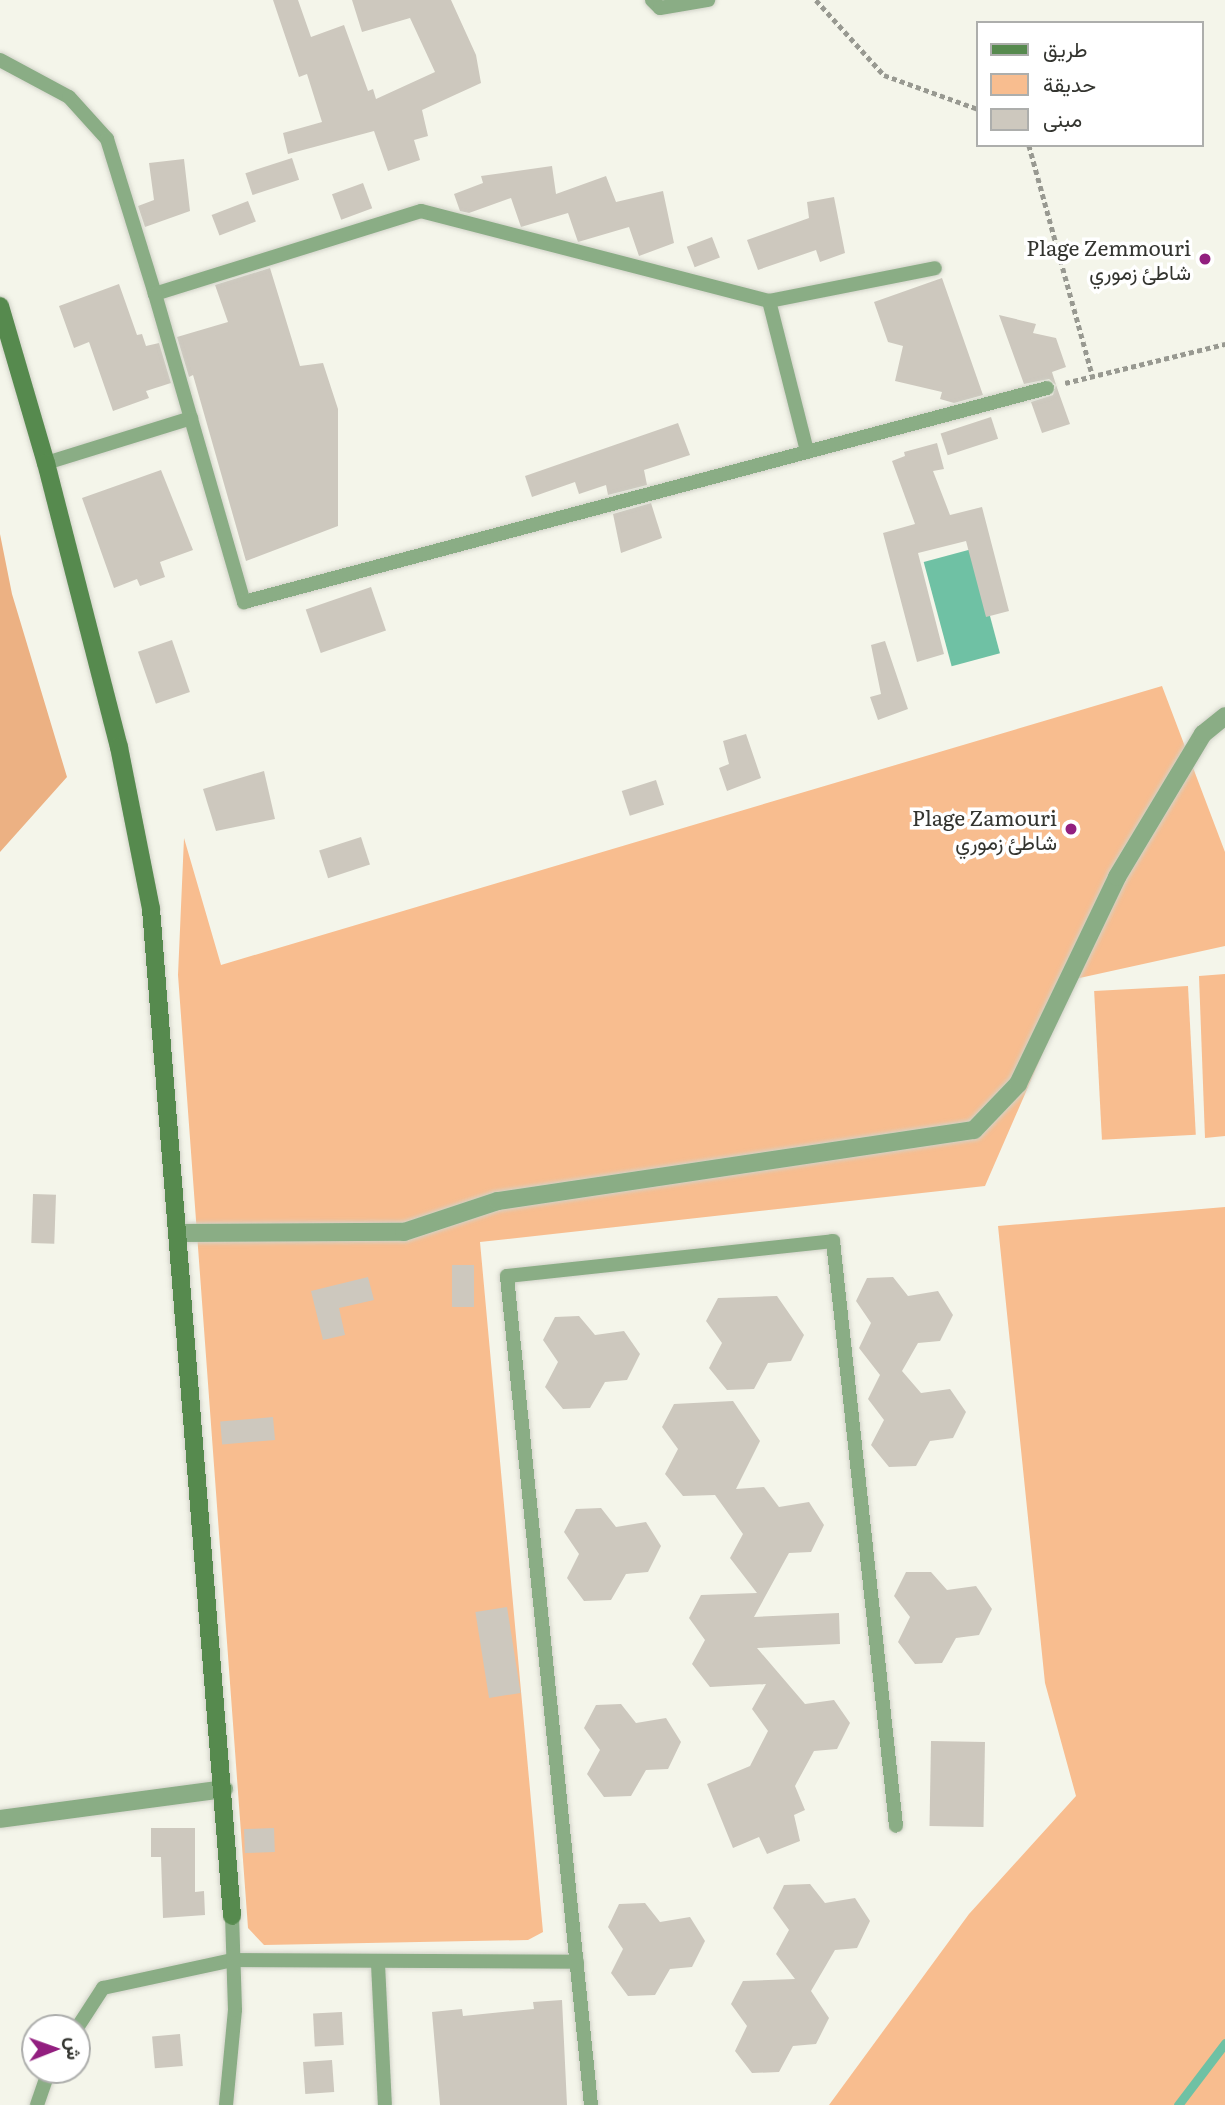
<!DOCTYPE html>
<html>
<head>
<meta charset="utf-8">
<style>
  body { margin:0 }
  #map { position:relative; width:1225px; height:2105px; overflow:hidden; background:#f4f5ea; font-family:Literata,Vazirmatn,serif }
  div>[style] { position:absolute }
  .green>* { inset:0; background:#f8bd8f; transform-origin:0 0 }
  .forest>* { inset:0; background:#ecb183 }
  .water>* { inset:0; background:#6fc1a4; transform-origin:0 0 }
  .stream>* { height:9px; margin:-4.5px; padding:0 4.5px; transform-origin:4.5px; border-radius:4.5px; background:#6fc1a4 }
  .building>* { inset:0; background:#cdc8be; transform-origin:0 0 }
  .path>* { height:4.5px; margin-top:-2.25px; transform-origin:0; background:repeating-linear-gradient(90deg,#989991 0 5px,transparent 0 8.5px) }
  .roads { filter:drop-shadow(0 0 2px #d1d2c8) drop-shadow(0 0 2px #d1d2c8) }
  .lane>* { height:14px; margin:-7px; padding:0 7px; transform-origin:7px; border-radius:7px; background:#8aad85 }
  .street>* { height:18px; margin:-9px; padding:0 9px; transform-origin:9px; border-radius:9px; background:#8aad85 }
  .secondary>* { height:18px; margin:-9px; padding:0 9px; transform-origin:9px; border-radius:9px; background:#568a4e }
  .dots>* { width:19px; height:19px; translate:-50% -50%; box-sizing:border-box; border:4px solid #fff; border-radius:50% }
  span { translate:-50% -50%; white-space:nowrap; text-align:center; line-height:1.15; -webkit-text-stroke:7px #fff; paint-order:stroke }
  .poi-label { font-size:21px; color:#33342f }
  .right { translate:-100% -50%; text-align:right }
  .legend { position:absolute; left:976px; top:21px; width:228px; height:126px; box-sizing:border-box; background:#fff; border:2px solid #adaeac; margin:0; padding:9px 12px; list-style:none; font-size:21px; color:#33342f }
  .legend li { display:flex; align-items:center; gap:14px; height:35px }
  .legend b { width:35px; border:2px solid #adaeac }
  .north { position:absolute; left:21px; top:2014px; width:70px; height:70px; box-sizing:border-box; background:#fff; border:2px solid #adaeac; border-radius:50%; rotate:89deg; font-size:19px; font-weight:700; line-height:28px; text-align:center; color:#33342f }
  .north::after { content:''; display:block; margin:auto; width:24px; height:32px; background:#921f7f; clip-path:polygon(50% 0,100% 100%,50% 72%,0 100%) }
</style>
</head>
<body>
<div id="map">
  <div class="green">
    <div style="clip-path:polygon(1162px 686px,1225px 852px,1225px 946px,1075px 979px,985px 1186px,480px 1242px,543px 1932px,528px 1940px,264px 1945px,248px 1928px,178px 975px,184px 838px,221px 965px)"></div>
    <div style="clip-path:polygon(1225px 974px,1225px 1136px,1205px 1138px,1199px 976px)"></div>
    <div style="left:1188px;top:986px;width:149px;height:94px;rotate:87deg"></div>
    <div style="clip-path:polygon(1225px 1207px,1225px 2105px,829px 2105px,969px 1914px,1076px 1796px,1045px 1683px,998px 1226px)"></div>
  </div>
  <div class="forest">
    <div style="clip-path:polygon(0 534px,12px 594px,67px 777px,0 852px)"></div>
  </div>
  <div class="water">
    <div style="left:972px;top:549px;width:108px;height:50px;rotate:75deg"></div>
  </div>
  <div class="stream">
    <div style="left:1178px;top:2105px;width:78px;rotate:-52.8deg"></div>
  </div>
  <div class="building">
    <div style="clip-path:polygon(273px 0,298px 0,311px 37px,344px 25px,368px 91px,373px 89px,376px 99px,435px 72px,410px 18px,362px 32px,352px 0,451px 0,476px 55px,481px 83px,422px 110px,428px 136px,414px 140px,420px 160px,388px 171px,374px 131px,288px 154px,283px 133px,322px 122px,307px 74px,299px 77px)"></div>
    <div style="left:292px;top:158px;width:23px;height:49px;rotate:72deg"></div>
    <div style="clip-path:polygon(184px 159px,190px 211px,145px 227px,138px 206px,154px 200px,149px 163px)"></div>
    <div style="clip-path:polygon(552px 166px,556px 194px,606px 176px,616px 202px,663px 191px,674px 243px,639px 256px,629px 227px,578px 242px,568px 213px,521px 227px,511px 198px,469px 213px,460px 211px,454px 194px,483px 183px,481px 176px)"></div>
    <div style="left:363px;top:183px;width:27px;height:33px;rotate:70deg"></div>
    <div style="clip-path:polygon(834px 197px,845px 253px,820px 262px,816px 250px,758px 270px,747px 240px,809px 218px,807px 202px)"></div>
    <div style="left:248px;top:201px;width:22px;height:39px;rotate:69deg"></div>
    <div style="left:712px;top:237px;width:22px;height:27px;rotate:69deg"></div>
    <div style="clip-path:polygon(270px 268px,300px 366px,323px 363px,338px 409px,338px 526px,246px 561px,193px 375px,189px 377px,177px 337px,228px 322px,215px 285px)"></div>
    <div style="clip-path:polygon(942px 278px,983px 395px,954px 403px,940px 399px,942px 392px,895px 381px,903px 346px,888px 342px,874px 302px)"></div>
    <div style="clip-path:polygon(119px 284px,137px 335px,142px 334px,146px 346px,159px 343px,171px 383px,146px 391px,149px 398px,113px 411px,89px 342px,74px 348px,59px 306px)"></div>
    <div style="clip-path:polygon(999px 315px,1036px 324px,1033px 333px,1056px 338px,1066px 367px,1052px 372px,1056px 385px,1049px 379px,1024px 384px)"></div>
    <div style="clip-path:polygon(1056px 385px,1070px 424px,1042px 433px,1031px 402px,1053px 395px)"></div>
    <div style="left:991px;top:417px;width:23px;height:53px;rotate:72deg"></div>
    <div style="clip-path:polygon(678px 423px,690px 455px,644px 470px,647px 485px,608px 495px,606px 485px,579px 494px,575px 482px,532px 497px,525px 476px)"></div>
    <div style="clip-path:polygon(937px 443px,944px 469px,933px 471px,950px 515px,982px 507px,1009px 611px,986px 617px,966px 541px,918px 553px,944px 654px,917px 662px,883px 533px,915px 524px,892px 461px,905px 456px,904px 452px)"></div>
    <div style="clip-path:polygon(161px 470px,193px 550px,160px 562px,165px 577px,140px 586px,137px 579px,114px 588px,82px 498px)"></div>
    <div style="clip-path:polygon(651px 503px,662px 538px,621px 553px,613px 514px)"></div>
    <div style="left:371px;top:587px;width:46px;height:69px;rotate:71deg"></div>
    <div style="left:172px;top:640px;width:55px;height:36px;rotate:71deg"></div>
    <div style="clip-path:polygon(885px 641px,908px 709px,878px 720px,870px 697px,881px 694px,871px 645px)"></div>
    <div style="clip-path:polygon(746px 734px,761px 778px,727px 791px,719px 768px,729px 764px,723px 741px)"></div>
    <div style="clip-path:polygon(264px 771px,275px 819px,216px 831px,203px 789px)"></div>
    <div style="left:656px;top:780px;width:26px;height:36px;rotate:72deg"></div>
    <div style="left:361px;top:837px;width:29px;height:44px;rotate:72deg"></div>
    <div style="left:33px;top:1194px;width:23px;height:49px;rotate:2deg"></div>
    <div style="left:452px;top:1265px;width:22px;height:42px"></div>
    <div style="clip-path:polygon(368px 1277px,374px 1300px,339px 1308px,345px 1335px,323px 1340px,311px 1291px)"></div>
    <div style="clip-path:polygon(893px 1277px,908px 1296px,938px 1291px,953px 1315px,940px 1341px,918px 1343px,902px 1371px,921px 1393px,950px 1389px,966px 1412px,953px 1438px,930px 1441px,916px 1466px,889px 1467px,871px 1445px,884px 1420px,868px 1399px,880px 1375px,859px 1348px,871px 1323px,856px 1301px,867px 1278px)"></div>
    <div style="clip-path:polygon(777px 1296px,804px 1335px,791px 1361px,768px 1363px,754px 1389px,727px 1390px,709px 1368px,722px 1343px,706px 1321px,718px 1298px)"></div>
    <div style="clip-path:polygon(579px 1316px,595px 1335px,624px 1331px,640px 1354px,627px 1380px,605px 1382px,590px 1408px,563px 1409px,545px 1387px,558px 1362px,543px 1340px,555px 1317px)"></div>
    <div style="clip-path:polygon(733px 1401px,760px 1441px,736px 1489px,764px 1487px,779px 1507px,809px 1502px,824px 1525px,811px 1552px,789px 1553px,754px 1617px,839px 1613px,840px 1644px,757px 1648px,805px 1704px,834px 1700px,850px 1723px,837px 1749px,814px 1751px,795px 1786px,805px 1810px,794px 1815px,800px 1841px,767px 1854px,759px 1837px,733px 1848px,707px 1784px,750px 1766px,768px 1731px,752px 1709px,766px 1684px,710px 1687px,692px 1664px,705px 1640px,689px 1618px,701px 1595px,757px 1593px,730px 1558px,743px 1534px,715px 1495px,683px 1496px,665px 1474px,678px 1449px,662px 1427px,674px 1404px)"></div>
    <div style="left:273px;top:1417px;width:23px;height:53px;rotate:85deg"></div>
    <div style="clip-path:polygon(601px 1508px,616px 1527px,646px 1522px,661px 1546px,648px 1572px,626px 1574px,611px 1600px,584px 1601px,567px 1578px,579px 1554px,564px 1532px,576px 1509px)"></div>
    <div style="clip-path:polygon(906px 1572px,931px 1572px,947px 1590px,976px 1586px,992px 1609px,979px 1635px,956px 1638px,942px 1663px,915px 1664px,898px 1642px,910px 1617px,894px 1596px)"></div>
    <div style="left:507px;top:1607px;width:87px;height:32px;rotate:81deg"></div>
    <div style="clip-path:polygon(621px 1704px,636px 1723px,666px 1718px,681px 1742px,668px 1769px,646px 1770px,631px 1796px,604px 1797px,587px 1774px,600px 1750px,584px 1728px,596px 1705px)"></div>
    <div style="left:931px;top:1741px;width:54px;height:85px;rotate:1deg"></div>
    <div style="clip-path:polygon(151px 1828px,195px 1828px,195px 1892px,204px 1891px,205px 1915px,163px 1918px,161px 1857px,151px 1857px)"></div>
    <div style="left:274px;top:1828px;width:24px;height:30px;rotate:88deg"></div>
    <div style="clip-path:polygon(810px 1884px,825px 1903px,855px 1898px,870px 1921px,857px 1948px,835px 1950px,811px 1991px,829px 2018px,816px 2044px,793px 2046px,779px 2072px,752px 2073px,735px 2051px,747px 2026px,731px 2004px,743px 1981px,795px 1979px,776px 1954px,789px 1930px,773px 1908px,784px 1885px)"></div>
    <div style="clip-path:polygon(645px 1903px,660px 1922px,690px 1917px,705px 1941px,692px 1967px,670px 1969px,655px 1995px,628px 1996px,611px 1973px,623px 1949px,608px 1927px,619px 1904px)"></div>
    <div style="clip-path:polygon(562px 2000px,567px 2105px,440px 2105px,432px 2012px,462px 2009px,463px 2016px,534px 2009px,533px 2002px)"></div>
    <div style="left:342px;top:2012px;width:33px;height:29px;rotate:87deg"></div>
    <div style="left:180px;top:2034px;width:32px;height:28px;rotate:85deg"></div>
    <div style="left:332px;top:2060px;width:32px;height:29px;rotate:86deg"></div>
  </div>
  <div class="path">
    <div style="left:816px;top:0;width:101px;rotate:47.8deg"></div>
    <div style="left:884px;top:75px;width:100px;rotate:19.9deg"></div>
    <div style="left:1029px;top:145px;width:241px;rotate:74.6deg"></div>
    <div style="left:1065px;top:383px;width:165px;rotate:-13.7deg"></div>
  </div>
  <div class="roads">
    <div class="lane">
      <div style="left:652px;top:0;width:11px;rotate:45deg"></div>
      <div style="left:660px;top:8px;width:49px;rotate:-9.5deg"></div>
      <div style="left:0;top:60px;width:78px;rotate:28.2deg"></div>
      <div style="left:69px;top:97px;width:57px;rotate:47.9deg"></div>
      <div style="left:107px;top:139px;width:162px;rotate:72.8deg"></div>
      <div style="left:769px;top:301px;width:359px;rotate:-165.5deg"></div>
      <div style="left:421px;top:211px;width:279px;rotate:162.7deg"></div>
      <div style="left:155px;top:294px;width:321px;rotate:73.9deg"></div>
      <div style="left:244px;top:602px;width:831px;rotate:-14.92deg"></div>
      <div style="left:807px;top:451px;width:155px;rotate:-104.2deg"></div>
      <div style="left:769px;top:301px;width:169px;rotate:-11.2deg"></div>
      <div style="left:46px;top:463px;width:152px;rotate:-17.2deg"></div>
      <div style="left:378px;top:1964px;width:141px;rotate:87.2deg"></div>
      <div style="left:77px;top:2028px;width:48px;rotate:-57deg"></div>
      <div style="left:103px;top:1988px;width:132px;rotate:-12.2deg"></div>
      <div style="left:232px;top:1960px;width:345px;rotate:0.3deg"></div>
      <div style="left:37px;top:2105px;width:37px;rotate:-71deg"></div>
      <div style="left:226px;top:2105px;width:95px;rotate:-84.6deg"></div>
      <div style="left:235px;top:2010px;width:94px;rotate:-91.8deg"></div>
      <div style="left:591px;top:2105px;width:833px;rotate:-95.79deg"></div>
      <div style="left:507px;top:1276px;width:328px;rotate:-6.1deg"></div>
      <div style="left:833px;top:1241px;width:588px;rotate:83.85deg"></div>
    </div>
    <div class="street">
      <div style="left:179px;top:1233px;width:225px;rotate:-0.3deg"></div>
      <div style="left:404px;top:1232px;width:99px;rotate:-18.3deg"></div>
      <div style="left:498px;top:1201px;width:481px;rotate:-8.5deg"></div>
      <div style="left:974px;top:1130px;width:64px;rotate:-46.3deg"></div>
      <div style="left:1018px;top:1084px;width:229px;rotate:-64.4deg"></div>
      <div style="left:1117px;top:877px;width:167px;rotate:-59deg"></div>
      <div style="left:1203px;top:734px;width:28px;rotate:-39deg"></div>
      <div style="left:0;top:1819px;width:226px;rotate:-7.6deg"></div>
    </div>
    <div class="secondary">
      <div style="left:0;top:306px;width:164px;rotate:73.7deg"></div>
      <div style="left:46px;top:463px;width:293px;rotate:75.6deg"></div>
      <div style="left:119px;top:747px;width:165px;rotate:78.8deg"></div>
      <div style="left:151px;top:909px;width:1010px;rotate:85.4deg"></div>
    </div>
  </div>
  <div class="dots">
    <div style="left:1205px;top:259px;background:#921f7f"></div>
    <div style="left:1071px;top:829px;background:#921f7f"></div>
  </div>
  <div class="poi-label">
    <span class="right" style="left:1191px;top:259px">Plage Zemmouri<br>شاطئ زموري</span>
    <span class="right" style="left:1057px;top:829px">Plage Zamouri<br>شاطئ زموري</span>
  </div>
  <ul class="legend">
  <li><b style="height:9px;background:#568a4e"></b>طريق</li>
  <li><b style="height:19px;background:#f8bd8f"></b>حديقة</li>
  <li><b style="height:19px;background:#cdc8be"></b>مبنى</li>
  </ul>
  <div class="north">ش</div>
</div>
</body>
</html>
